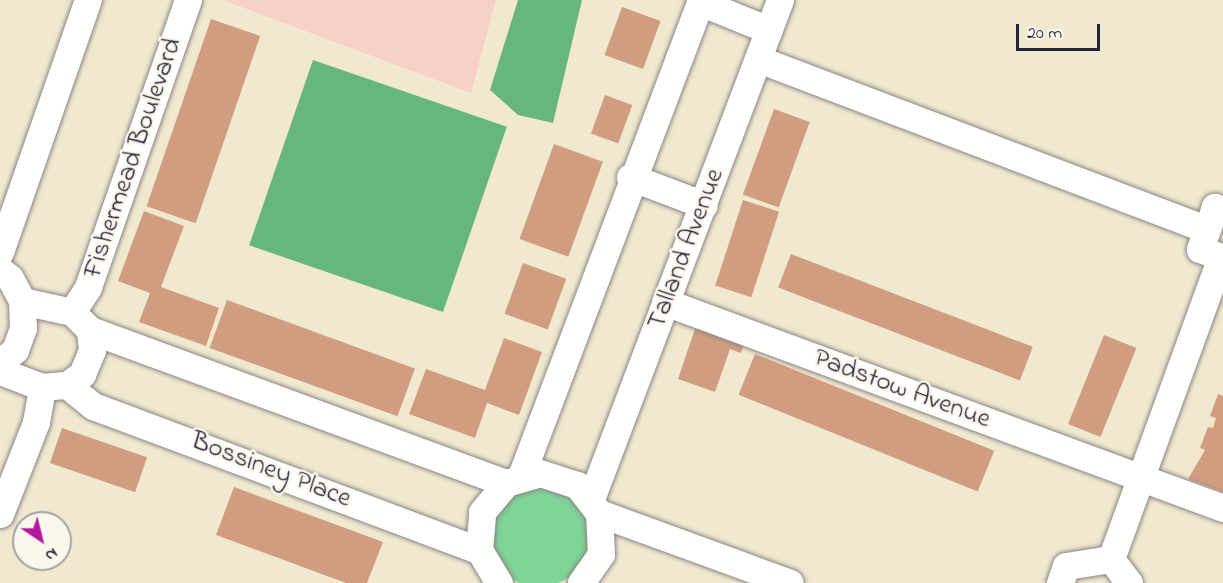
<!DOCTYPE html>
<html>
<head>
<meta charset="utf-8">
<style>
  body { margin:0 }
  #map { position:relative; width:1223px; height:583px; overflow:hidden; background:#f1e9cf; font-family:"Indie Flower",sans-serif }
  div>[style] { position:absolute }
  .built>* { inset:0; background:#f7d1c7 }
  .green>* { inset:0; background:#7fd497 }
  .round { border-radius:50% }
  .forest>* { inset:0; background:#67b680; transform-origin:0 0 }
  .building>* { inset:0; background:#d19d80; transform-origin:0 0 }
  .roads { filter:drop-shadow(0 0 2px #8a8685) drop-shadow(0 0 2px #8a8685) }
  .minor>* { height:27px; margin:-13.5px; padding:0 13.5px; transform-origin:13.5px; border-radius:13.5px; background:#fff }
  span { translate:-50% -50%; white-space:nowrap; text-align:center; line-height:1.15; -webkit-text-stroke:5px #fbf7ec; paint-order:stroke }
  .street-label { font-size:27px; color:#22223b }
  .north { position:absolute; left:12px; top:511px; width:60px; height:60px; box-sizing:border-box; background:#fbf7ec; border:2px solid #a4a2a5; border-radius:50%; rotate:145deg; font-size:16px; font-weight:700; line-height:24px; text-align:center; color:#22223b }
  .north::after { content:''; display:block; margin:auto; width:21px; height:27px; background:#b5179e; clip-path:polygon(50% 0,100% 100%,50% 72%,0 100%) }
  .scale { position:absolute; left:1016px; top:24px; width:84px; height:27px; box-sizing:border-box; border:3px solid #22223b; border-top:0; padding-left:8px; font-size:18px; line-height:21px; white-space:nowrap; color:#22223b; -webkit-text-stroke:4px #fbf7ec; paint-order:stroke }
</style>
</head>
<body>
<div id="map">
  <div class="built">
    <div style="clip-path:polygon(223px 0,496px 0,471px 93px)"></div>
  </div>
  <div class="green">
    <div class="round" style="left:489px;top:487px;width:100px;height:100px"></div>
  </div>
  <div class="forest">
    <div style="clip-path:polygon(518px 0,582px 0,553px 123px,518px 115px,490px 90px)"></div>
    <div style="left:313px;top:60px;width:205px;height:196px;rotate:19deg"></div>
  </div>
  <div class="building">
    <div style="left:622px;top:7px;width:41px;height:51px;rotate:20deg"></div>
    <div style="left:211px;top:19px;width:52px;height:198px;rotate:19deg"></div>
    <div style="left:605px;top:95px;width:29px;height:41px;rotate:20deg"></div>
    <div style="left:774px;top:109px;width:38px;height:91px;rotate:20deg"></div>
    <div style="left:554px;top:144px;width:52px;height:101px;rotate:20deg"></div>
    <div style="left:743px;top:200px;width:38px;height:90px;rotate:18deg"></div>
    <div style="clip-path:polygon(144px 211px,184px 226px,161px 287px,219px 308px,206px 346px,139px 322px,150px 293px,118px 281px)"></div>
    <div style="left:791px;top:254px;width:259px;height:36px;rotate:21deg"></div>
    <div style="left:523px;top:263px;width:46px;height:54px;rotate:20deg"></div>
    <div style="left:227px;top:300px;width:200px;height:51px;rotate:20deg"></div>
    <div style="clip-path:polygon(698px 320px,746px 337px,741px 353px,730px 349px,715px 392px,678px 379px)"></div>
    <div style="left:1104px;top:335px;width:35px;height:96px;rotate:22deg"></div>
    <div style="clip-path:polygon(504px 338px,542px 352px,519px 415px,487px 403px,475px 438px,409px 414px,426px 369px,485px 390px)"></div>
    <div style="left:755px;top:354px;width:258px;height:44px;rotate:22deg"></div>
    <div style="clip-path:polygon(1218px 394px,1223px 396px,1223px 492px,1188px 479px,1205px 450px,1200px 448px,1208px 427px,1213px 428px,1216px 418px,1210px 416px)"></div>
    <div style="left:62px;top:428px;width:90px;height:37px;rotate:19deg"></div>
    <div style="clip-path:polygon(234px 487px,383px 542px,367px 583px,346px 583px,216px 535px)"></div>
  </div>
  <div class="roads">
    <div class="minor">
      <div style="left:700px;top:2px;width:74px;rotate:22.1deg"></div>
      <div style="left:758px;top:59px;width:480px;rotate:20.8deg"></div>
      <div style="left:630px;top:177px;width:79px;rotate:20.7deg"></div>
      <div style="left:1223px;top:210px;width:9px;rotate:-159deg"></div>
      <div style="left:1215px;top:207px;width:45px;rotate:109.7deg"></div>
      <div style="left:1200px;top:249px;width:25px;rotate:21deg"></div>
      <div style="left:0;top:252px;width:267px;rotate:-70.8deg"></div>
      <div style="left:0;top:270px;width:13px;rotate:39deg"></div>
      <div style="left:10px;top:278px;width:26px;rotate:62deg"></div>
      <div style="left:22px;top:301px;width:27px;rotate:88deg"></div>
      <div style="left:23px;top:328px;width:23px;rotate:110deg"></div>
      <div style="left:15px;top:350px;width:19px;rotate:141deg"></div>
      <div style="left:665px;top:302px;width:595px;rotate:20.26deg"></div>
      <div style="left:72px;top:312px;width:30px;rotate:-57deg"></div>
      <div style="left:88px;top:287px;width:304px;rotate:-70.8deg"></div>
      <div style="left:90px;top:330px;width:443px;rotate:20.2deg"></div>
      <div style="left:0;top:371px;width:45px;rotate:20.9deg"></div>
      <div style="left:42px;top:387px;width:25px;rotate:-5deg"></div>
      <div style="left:67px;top:385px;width:19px;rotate:-36deg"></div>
      <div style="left:82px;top:374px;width:26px;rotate:-67deg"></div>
      <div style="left:92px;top:350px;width:20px;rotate:-96deg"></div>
      <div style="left:90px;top:330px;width:25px;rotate:-135deg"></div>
      <div style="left:72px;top:312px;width:51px;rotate:-167.6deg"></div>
      <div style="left:67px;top:385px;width:33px;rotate:39deg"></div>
      <div style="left:93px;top:406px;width:412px;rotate:20.5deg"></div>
      <div style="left:521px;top:476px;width:509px;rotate:-69.29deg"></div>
      <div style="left:591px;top:499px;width:534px;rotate:-69.26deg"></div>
      <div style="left:599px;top:513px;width:203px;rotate:20.1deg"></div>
      <div style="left:0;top:514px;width:99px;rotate:-68.6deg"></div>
      <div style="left:36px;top:422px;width:36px;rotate:-80deg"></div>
      <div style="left:1111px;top:559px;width:321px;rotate:-70deg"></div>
      <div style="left:1111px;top:559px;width:30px;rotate:53deg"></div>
      <div style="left:499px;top:583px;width:39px;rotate:-121deg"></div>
      <div style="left:479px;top:550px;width:38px;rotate:-85deg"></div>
      <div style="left:482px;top:512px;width:38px;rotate:-50deg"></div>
      <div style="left:506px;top:483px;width:35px;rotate:-16deg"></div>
      <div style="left:540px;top:473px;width:39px;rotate:18deg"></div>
      <div style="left:577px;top:485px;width:36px;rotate:52deg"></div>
      <div style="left:599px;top:513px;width:41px;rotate:87.2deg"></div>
      <div style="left:601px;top:554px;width:35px;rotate:125deg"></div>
      <div style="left:1060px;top:583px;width:18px;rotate:-71deg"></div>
      <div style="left:1066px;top:566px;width:46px;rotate:-8.8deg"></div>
    </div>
  </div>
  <div class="street-label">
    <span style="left:133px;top:158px;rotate:-71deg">Fishermead Boulevard</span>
    <span style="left:686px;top:249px;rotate:-69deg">Talland Avenue</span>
    <span style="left:902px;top:389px;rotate:20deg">Padstow Avenue</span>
    <span style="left:271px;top:470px;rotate:21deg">Bossiney Place</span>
  </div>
  <div class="north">N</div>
  <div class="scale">20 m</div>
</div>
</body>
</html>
